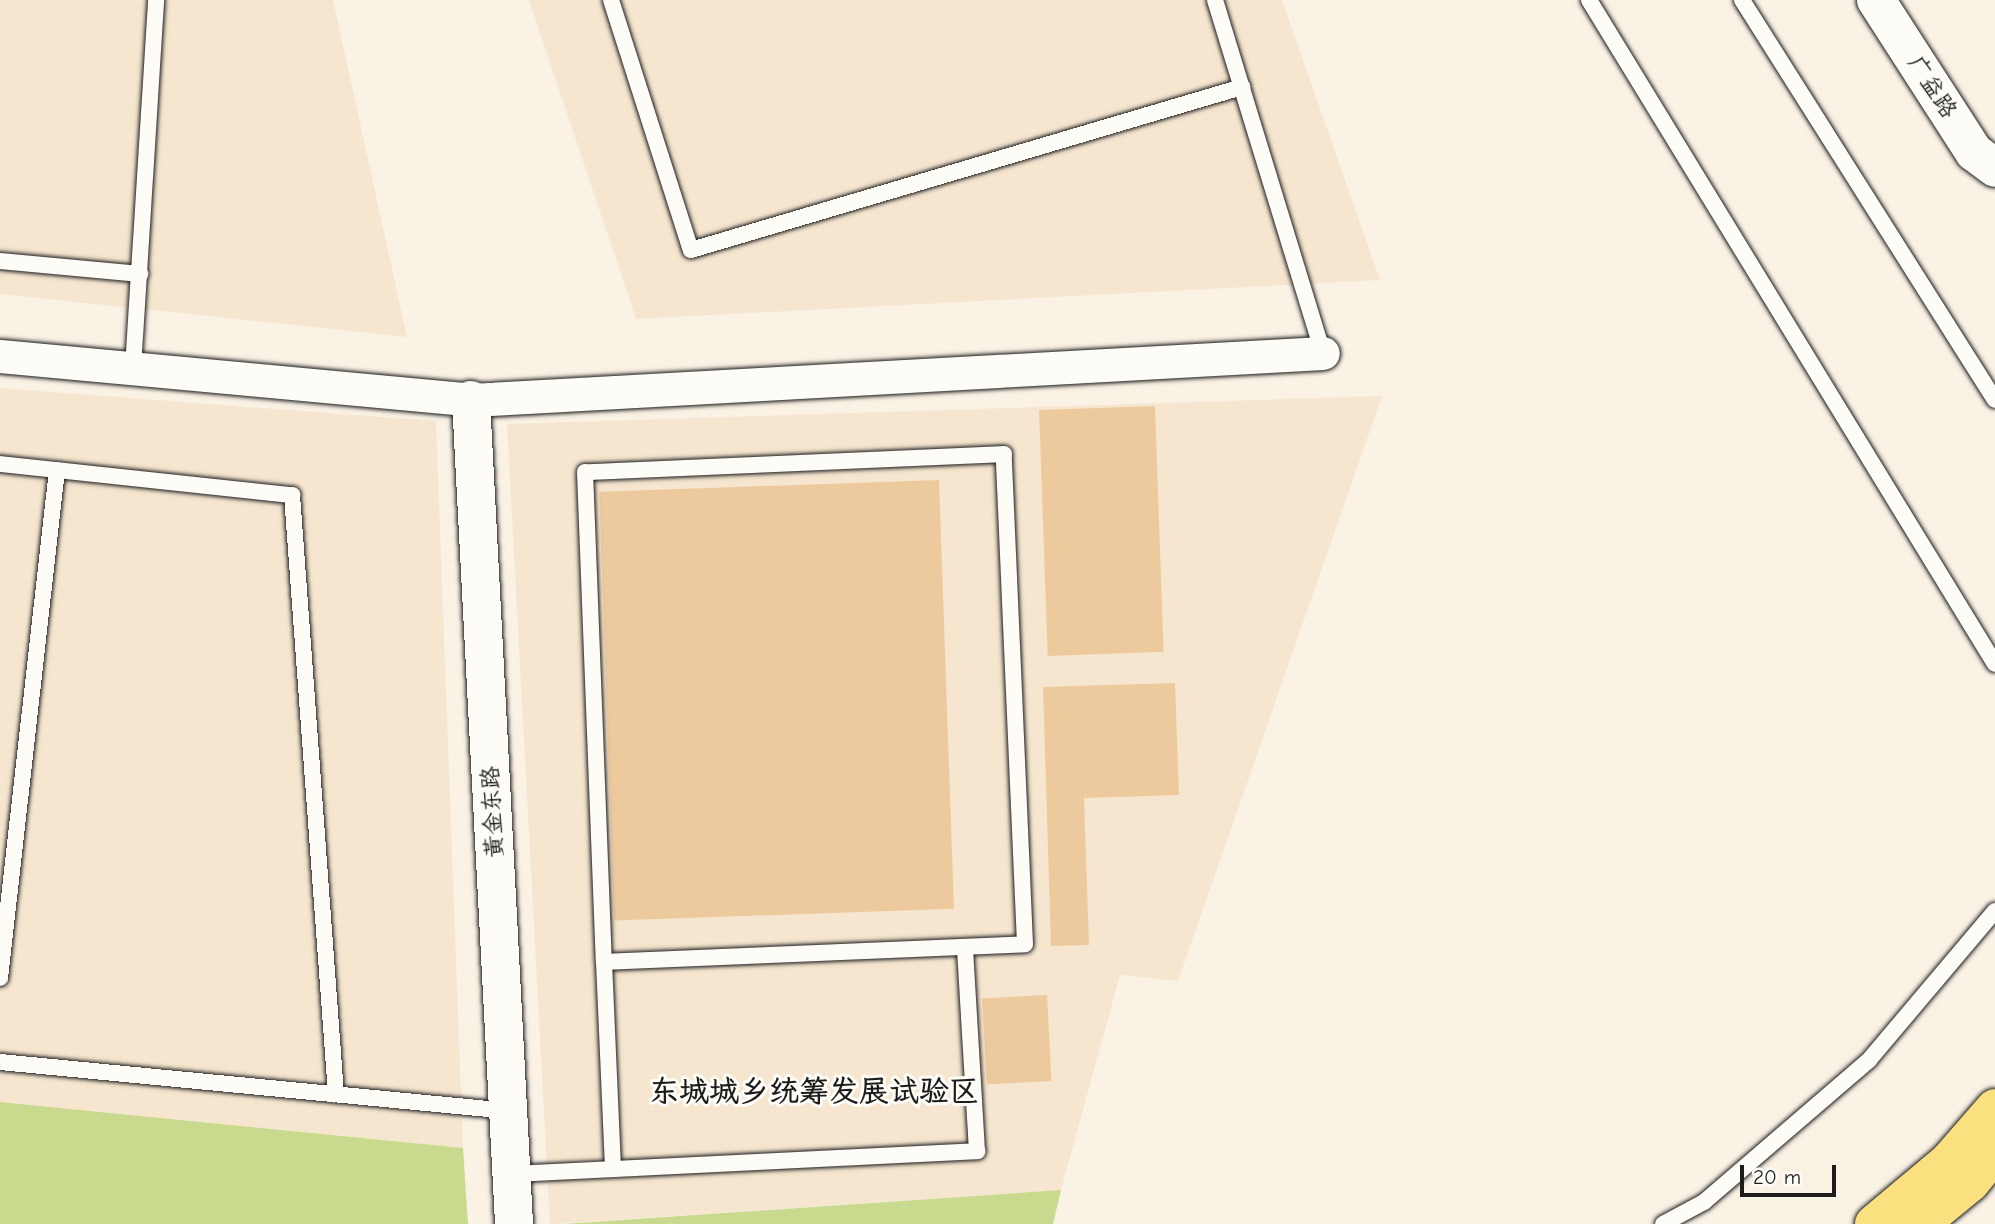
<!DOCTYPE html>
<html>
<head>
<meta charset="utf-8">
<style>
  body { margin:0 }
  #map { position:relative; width:1995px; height:1224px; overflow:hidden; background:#faf2e5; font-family:"Comic Neue","LXGW WenKai TC",sans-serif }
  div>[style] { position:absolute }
  .built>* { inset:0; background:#f6e6d0 }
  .green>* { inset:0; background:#c9da8e }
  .building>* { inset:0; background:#edca9e; transform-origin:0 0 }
  .roads { filter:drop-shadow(0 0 2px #1c1c1c) drop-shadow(0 0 2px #1c1c1c) }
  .service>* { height:16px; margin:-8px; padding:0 8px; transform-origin:8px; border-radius:8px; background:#fdfcf7 }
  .minor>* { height:33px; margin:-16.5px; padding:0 16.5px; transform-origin:16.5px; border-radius:16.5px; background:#fdfcf7 }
  .tertiary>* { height:38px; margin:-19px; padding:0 19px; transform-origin:19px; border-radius:19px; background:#fdfcf7 }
  .trunk>* { height:38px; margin:-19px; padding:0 19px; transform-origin:19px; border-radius:19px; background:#fbe080 }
  span { translate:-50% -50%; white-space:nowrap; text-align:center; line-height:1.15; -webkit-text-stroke:6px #fdfcf7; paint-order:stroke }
  .street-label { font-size:23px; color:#1c1c1c }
  .district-label { font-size:30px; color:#1c1c1c; font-weight:700 }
  .scale { position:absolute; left:1740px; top:1165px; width:96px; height:32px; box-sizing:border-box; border:4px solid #1c1c1c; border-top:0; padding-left:9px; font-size:21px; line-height:24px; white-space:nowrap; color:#1c1c1c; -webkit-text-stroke:5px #fdfcf7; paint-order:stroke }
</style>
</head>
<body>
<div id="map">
  <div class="built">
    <div style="clip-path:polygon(0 0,333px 0,407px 337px,0 294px)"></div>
    <div style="clip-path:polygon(529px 0,1282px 0,1380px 280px,636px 319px)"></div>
    <div style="clip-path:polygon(0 388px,436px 421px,463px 1148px,0 1102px)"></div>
    <div style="clip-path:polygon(1382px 396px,1178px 981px,1120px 975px,1061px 1190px,550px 1224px,507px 424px)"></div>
  </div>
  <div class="green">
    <div style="clip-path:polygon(0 1102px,463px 1148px,468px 1224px,0 1224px)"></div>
    <div style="clip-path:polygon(1061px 1190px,1053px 1224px,563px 1224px)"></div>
  </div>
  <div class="building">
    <div style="left:1155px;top:406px;width:246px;height:116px;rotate:88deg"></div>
    <div style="left:939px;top:480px;width:429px;height:340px;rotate:88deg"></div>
    <div style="clip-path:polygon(1175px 683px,1179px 795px,1084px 798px,1089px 945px,1051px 946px,1043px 687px)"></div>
    <div style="left:1047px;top:995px;width:86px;height:65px;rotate:87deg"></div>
  </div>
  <div class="roads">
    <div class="service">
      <div style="left:611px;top:0;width:262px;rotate:72.3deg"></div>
      <div style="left:691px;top:250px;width:575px;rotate:-16.48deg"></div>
      <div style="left:1215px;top:0;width:369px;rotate:73deg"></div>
      <div style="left:1589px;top:0;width:778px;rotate:58.56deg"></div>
      <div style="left:1742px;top:0;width:473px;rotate:57.7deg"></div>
      <div style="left:0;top:261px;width:141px;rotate:5.3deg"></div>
      <div style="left:133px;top:368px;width:369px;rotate:-86.4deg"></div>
      <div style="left:0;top:464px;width:294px;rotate:6.1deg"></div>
      <div style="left:292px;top:495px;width:601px;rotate:85.8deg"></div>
      <div style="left:604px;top:962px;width:421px;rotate:-2.4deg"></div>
      <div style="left:1025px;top:944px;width:490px;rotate:-92.5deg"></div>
      <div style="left:1004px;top:454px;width:419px;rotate:177.5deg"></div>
      <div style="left:585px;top:472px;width:490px;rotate:87.8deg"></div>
      <div style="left:604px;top:962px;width:206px;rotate:87.5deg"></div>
      <div style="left:0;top:978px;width:511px;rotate:-83.6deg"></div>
      <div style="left:0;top:1062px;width:511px;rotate:5.5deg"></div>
      <div style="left:511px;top:1174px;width:467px;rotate:-2.8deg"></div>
      <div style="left:977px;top:1151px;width:203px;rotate:-93.4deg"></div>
      <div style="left:1663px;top:1224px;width:47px;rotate:-28.2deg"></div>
      <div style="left:1704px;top:1202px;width:218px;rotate:-40.7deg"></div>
      <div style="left:1869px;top:1060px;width:195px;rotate:-49.8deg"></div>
    </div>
    <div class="minor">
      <div style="left:0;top:356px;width:473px;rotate:5.3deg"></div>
      <div style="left:471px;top:400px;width:853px;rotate:-3.16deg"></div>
    </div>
    <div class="tertiary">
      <div style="left:1876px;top:0;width:181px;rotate:57.2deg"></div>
      <div style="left:1974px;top:152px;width:26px;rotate:37deg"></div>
      <div style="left:471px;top:400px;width:825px;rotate:87.01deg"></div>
    </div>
    <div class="trunk">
      <div style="left:1874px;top:1224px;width:98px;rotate:-40deg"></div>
      <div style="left:1949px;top:1161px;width:70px;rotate:-49deg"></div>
      <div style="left:1920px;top:1224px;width:65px;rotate:-39.4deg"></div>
      <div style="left:1970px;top:1183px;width:39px;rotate:-50deg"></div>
    </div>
  </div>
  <div class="street-label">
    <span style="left:1932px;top:87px;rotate:57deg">广益路</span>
    <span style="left:493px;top:812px;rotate:-93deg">黄金东路</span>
  </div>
  <div class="district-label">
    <span style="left:814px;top:1092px">东城城乡统筹发展试验区</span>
  </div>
  <div class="scale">20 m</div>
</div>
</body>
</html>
